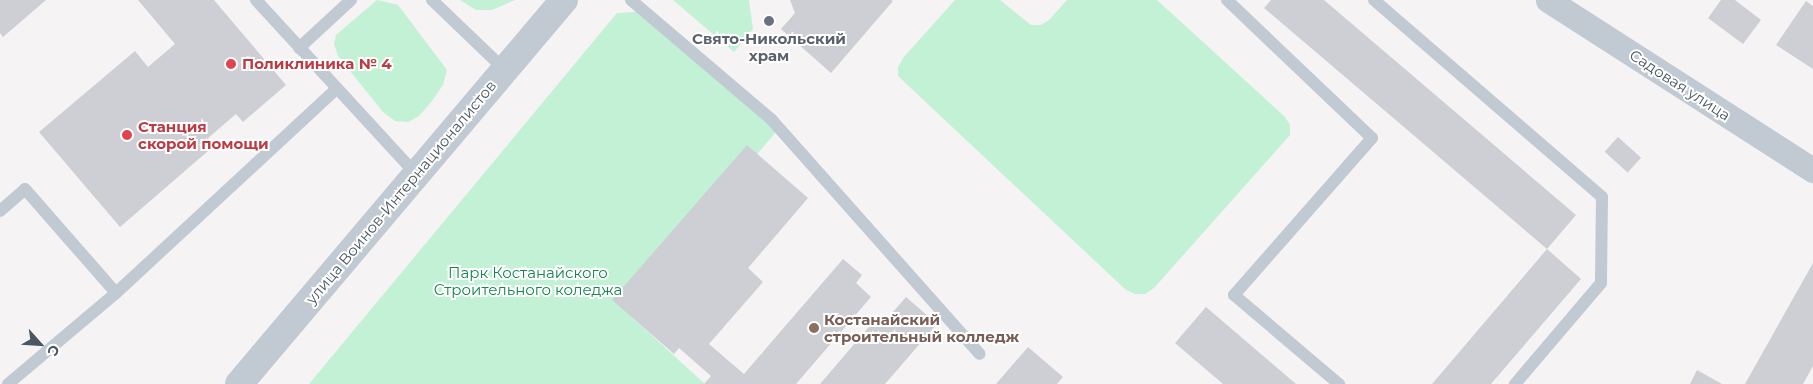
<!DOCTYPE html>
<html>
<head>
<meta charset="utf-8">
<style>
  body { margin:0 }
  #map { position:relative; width:1813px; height:384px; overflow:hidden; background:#f5f3f3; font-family:Montserrat,sans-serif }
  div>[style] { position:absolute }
  .green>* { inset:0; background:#c3f1d5 }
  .building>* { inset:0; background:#cdcfd5; transform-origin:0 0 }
  .service>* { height:12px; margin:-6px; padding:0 6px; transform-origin:6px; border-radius:6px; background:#c1cad2 }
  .minor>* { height:25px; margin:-12.5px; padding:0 12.5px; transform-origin:12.5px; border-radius:12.5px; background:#c1cad2 }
  .tertiary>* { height:28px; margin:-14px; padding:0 14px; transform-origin:14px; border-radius:14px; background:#c1cad2 }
  .dots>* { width:14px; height:14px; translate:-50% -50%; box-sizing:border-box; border:2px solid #fff; border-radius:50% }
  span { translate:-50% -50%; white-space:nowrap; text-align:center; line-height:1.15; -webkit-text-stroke:4px #fff; paint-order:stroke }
  .worship-label { font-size:15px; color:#5b616d; font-weight:700 }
  .health-label { font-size:15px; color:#be3a42; font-weight:700 }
  .left { translate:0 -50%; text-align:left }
  .street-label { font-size:15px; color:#4a5661 }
  .park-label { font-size:15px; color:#17864f }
  .education-label { font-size:15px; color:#785e54; font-weight:700 }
  .north { position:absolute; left:15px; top:319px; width:50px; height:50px; -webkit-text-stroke:4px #fff; paint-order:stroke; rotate:116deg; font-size:14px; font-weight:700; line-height:20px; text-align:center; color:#4a5661 }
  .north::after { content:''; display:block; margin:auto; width:18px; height:22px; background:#4a5661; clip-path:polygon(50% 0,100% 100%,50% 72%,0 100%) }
</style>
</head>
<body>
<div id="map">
  <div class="green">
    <div style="clip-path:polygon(377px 0,398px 5px,447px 70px,443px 85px,432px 101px,419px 116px,408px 122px,395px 121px,383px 112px,338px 56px,334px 44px,336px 35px)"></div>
    <div style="clip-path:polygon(460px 0,515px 0,492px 10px,476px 10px)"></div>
    <div style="clip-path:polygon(673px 0,749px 0,753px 29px,734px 52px)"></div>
    <div style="clip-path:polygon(955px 0,1000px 0,1031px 25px,1041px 25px,1049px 20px,1067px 0,1157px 0,1285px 117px,1290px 125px,1290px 135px,1154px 288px,1145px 294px,1135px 294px,1126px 290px,898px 76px,898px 67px,903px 58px)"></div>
    <div style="clip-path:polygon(637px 12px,779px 128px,626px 312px,705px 384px,309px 384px,617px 13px)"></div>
  </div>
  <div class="building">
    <div style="clip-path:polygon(0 0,46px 0,3px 37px,0 33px)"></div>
    <div style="clip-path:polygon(138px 0,214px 0,286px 85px,243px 122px,236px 114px,208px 138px,215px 145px,120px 227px,39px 132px,135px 51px,148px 67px,175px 44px)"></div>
    <div style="clip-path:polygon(790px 0,891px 0,893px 1px,831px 73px,781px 29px,795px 13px)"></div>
    <div style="clip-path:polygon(1271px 0,1324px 0,1576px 215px,1547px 249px,1581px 279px,1491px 384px,1432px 384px,1547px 249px,1264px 8px)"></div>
    <div style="clip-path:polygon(1721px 0,1735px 0,1761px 20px,1743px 44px,1708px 18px)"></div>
    <div style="clip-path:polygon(1806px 1px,1813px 6px,1813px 69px,1776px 45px)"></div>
    <div style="left:1618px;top:137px;width:31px;height:20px;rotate:42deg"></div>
    <div style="clip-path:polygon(747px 145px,808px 198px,748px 268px,763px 282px,709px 344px,744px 374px,843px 259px,862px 275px,856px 283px,871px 297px,796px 384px,704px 384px,711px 376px,679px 348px,674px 354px,612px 300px)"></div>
    <div style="clip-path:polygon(1813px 263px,1813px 366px,1803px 384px,1745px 384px)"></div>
    <div style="clip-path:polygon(906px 297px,937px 324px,885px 384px,820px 384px,874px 321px,880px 327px)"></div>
    <div style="clip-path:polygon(1206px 307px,1296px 384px,1223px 384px,1175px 343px)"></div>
    <div style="clip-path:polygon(1028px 347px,1063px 377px,1057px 384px,996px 384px)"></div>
    <div style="clip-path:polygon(1697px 370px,1722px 384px,1690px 384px)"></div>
  </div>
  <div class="service">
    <div style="left:256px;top:0;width:238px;rotate:47.4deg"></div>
    <div style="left:432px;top:0;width:101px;rotate:43.8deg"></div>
    <div style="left:631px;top:0;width:184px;rotate:40.4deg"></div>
    <div style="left:771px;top:119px;width:314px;rotate:48.4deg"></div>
    <div style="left:1227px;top:0;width:200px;rotate:43.6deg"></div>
    <div style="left:1372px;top:138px;width:209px;rotate:131.3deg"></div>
    <div style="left:1234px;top:295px;width:138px;rotate:40.3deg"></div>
    <div style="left:1374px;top:0;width:301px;rotate:40.8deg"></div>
    <div style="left:1602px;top:197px;width:86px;rotate:90.7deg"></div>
    <div style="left:1601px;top:283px;width:133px;rotate:130.4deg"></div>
    <div style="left:299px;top:48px;width:71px;rotate:-42.7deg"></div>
    <div style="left:0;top:211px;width:33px;rotate:-41deg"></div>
    <div style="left:25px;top:189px;width:138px;rotate:48.8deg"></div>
    <div style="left:8px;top:384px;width:141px;rotate:-40.1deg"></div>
    <div style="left:116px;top:293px;width:300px;rotate:-42.8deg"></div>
  </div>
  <div class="minor">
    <div style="left:1548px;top:0;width:315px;rotate:32.7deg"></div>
  </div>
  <div class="tertiary">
    <div style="left:239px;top:384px;width:503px;rotate:-49.76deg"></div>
  </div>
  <div class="dots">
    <div style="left:769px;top:21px;background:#6b7280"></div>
    <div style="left:231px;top:64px;background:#e0444e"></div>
    <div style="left:127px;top:135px;background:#e0444e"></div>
    <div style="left:814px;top:328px;background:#8d6e63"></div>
  </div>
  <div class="worship-label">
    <span style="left:769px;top:47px">Свято-Никольский<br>храм</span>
  </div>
  <div class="health-label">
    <span class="left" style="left:242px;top:64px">Поликлиника № 4</span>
    <span class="left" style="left:138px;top:135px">Станция<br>скорой помощи</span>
  </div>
  <div class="street-label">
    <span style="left:1680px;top:85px;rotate:33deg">Садовая улица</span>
    <span style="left:401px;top:192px;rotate:-50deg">улица Воинов-Интернационалистов</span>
  </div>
  <div class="park-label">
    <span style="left:528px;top:281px">Парк Костанайского<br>Строительного коледжа</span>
  </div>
  <div class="education-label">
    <span class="left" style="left:824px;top:328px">Костанайский<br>строительный колледж</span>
  </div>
  <div class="north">С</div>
</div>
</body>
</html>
